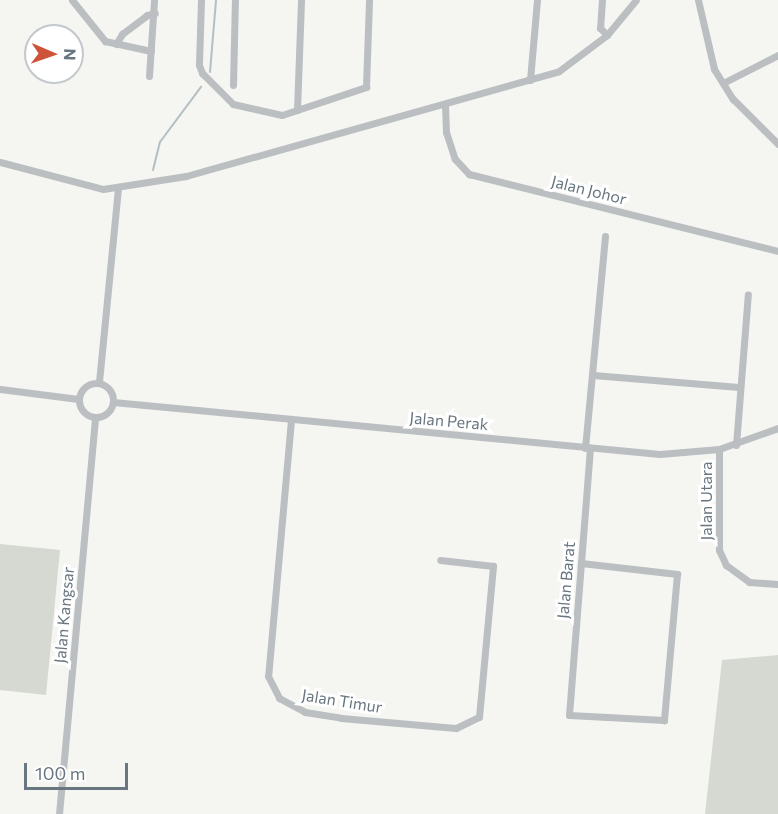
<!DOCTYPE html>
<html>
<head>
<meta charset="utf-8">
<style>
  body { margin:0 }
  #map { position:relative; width:778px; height:814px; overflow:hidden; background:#f5f5f2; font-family:Commissioner,sans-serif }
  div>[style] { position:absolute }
  .green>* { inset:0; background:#d5d9d2 }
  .stream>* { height:2px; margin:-1px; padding:0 1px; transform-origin:1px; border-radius:1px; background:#b3bfc2 }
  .minor>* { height:7px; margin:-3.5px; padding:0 3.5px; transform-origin:3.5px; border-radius:3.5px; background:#bbbfc2 }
  .minor>.ring { margin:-3.5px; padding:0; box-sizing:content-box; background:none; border:7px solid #bbbfc2; border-radius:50% }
  span { translate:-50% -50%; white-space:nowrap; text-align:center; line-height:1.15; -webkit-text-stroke:6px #fff; paint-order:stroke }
  .street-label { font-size:16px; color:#687680 }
  .north { position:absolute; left:24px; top:24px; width:60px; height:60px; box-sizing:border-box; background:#fff; border:2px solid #c3c8cc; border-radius:50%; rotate:92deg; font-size:16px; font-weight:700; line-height:24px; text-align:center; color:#687680 }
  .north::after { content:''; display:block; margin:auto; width:21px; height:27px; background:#ce5439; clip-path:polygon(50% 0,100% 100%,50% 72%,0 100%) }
  .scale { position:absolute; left:24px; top:763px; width:104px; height:27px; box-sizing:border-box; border:3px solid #687680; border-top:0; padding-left:8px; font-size:18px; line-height:21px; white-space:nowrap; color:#687680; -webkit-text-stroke:4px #fff; paint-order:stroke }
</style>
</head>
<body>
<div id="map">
  <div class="green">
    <div style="clip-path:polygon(0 544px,60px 550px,46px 695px,0 690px)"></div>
    <div style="clip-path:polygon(778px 655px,778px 814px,705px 814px,722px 660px)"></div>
  </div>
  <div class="stream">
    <div style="left:210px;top:72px;width:72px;rotate:-85.2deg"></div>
    <div style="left:153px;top:170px;width:29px;rotate:-76deg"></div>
    <div style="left:160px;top:142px;width:69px;rotate:-53.3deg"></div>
  </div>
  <div class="minor">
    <div style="left:72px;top:0;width:53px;rotate:51.2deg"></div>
    <div style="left:105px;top:41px;width:47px;rotate:12.3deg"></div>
    <div style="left:201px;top:0;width:65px;rotate:91.8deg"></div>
    <div style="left:199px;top:65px;width:9px;rotate:69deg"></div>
    <div style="left:202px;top:73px;width:44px;rotate:45deg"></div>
    <div style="left:233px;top:104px;width:50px;rotate:12.7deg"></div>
    <div style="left:282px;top:115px;width:89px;rotate:-18.4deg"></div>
    <div style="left:366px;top:87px;width:87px;rotate:-88deg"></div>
    <div style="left:602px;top:0;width:28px;rotate:94deg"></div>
    <div style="left:600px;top:28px;width:10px;rotate:45deg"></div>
    <div style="left:698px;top:0;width:71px;rotate:76.9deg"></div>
    <div style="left:714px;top:69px;width:36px;rotate:58deg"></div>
    <div style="left:733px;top:99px;width:64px;rotate:45deg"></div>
    <div style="left:116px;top:44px;width:12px;rotate:-59deg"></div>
    <div style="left:122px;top:34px;width:31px;rotate:-37deg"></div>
    <div style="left:147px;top:15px;width:8px;rotate:-14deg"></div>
    <div style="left:149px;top:76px;width:76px;rotate:-86.2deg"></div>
    <div style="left:530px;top:80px;width:80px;rotate:-85deg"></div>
    <div style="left:723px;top:83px;width:62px;rotate:-27deg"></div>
    <div style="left:233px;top:85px;width:85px;rotate:-88.7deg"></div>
    <div style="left:445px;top:104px;width:28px;rotate:88deg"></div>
    <div style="left:446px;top:132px;width:28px;rotate:72deg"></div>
    <div style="left:455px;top:159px;width:21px;rotate:47deg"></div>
    <div style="left:469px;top:174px;width:318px;rotate:14deg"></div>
    <div style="left:297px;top:110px;width:110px;rotate:-87.9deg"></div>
    <div style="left:0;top:162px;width:106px;rotate:14.7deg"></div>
    <div style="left:103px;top:189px;width:84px;rotate:-8.9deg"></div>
    <div style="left:186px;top:176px;width:387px;rotate:-15.7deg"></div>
    <div style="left:559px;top:71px;width:60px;rotate:-36.9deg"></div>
    <div style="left:607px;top:35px;width:45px;rotate:-50.4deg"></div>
    <div style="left:593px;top:375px;width:146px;rotate:4.7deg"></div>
    <div style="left:99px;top:382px;width:194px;rotate:-84.4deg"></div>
    <div class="ring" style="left:79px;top:383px;width:27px;height:27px"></div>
    <div style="left:0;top:389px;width:79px;rotate:7.3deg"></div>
    <div style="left:113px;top:402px;width:549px;rotate:5.43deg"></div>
    <div style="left:660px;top:454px;width:59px;rotate:-4.8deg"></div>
    <div style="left:719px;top:449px;width:63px;rotate:-19.6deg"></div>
    <div style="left:291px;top:420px;width:257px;rotate:95.1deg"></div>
    <div style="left:268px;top:676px;width:25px;rotate:63deg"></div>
    <div style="left:279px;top:698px;width:30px;rotate:28deg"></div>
    <div style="left:305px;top:712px;width:36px;rotate:9deg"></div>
    <div style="left:341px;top:718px;width:115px;rotate:5deg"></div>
    <div style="left:456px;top:728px;width:25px;rotate:-26deg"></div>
    <div style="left:479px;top:717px;width:152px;rotate:-84.7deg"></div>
    <div style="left:493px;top:566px;width:53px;rotate:-173.5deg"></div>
    <div style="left:736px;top:445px;width:151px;rotate:-85.5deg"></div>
    <div style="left:585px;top:448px;width:213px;rotate:-84.6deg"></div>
    <div style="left:719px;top:449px;width:101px;rotate:90deg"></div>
    <div style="left:719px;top:550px;width:17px;rotate:65deg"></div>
    <div style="left:726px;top:565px;width:29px;rotate:36deg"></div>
    <div style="left:749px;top:582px;width:29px;rotate:4deg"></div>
    <div style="left:581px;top:563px;width:97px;rotate:6.5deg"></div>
    <div style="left:677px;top:574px;width:147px;rotate:95.1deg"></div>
    <div style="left:664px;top:720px;width:95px;rotate:-177deg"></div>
    <div style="left:569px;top:715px;width:268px;rotate:-85.5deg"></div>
    <div style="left:59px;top:814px;width:398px;rotate:-84.8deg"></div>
  </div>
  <div class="street-label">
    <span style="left:589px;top:190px;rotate:14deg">Jalan Johor</span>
    <span style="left:449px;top:421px;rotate:5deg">Jalan Perak</span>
    <span style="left:706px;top:501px;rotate:-90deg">Jalan Utara</span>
    <span style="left:566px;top:580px;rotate:-85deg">Jalan Barat</span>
    <span style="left:64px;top:615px;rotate:-85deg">Jalan Kangsar</span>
    <span style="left:342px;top:701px;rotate:9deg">Jalan Timur</span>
  </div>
  <div class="north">N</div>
  <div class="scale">100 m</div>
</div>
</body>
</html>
